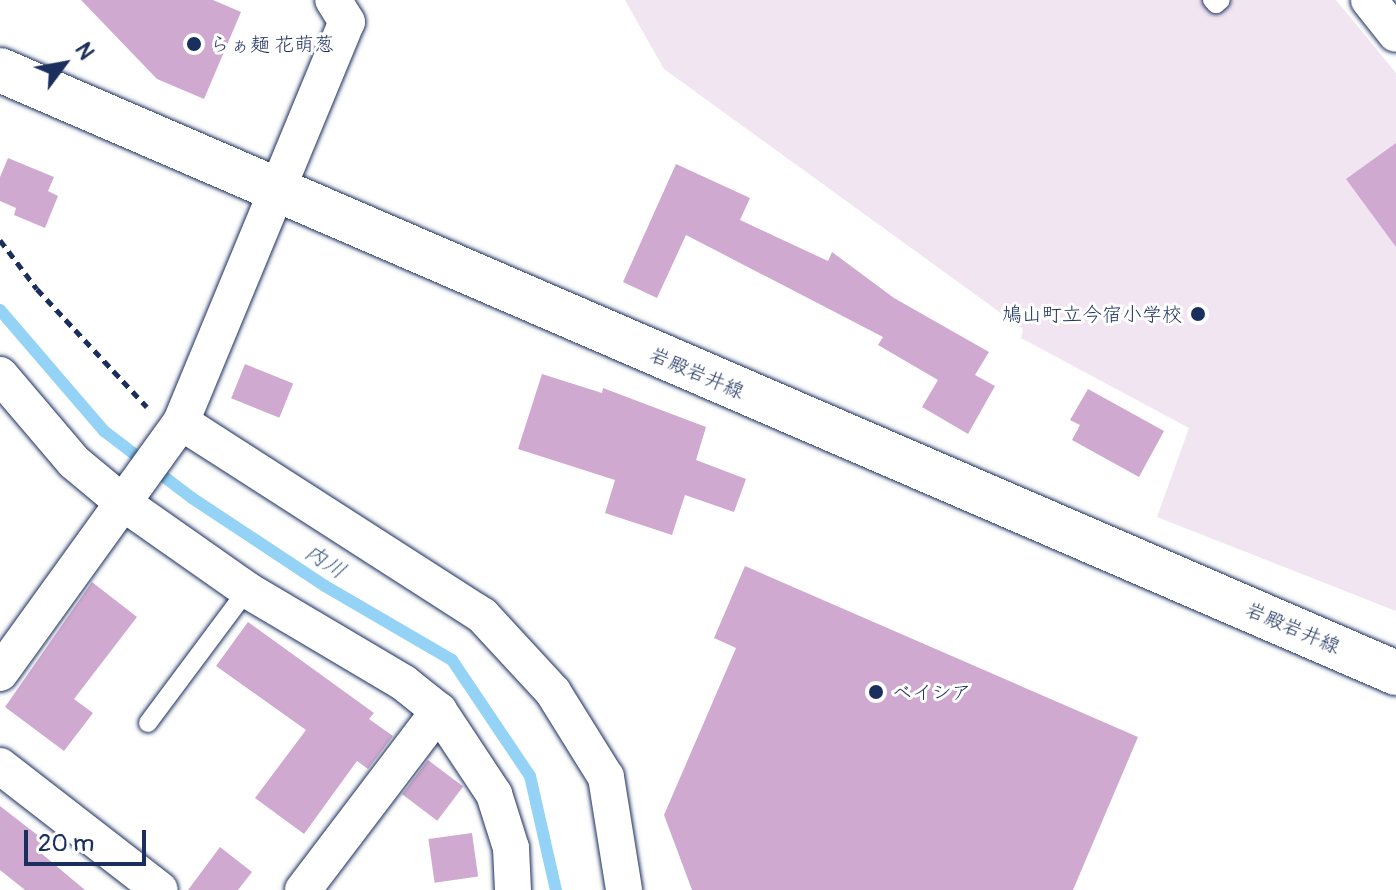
<!DOCTYPE html>
<html>
<head>
<meta charset="utf-8">
<style>
  body { margin:0 }
  #map { position:relative; width:1396px; height:890px; overflow:hidden; background:#fff; font-family:Pangolin,"Klee One",sans-serif }
  div>[style] { position:absolute }
  .built>* { inset:0; background:#f1e5f1 }
  .stream>* { height:12px; margin:-6px; padding:0 6px; transform-origin:6px; border-radius:6px; background:#94d3f6 }
  .building>* { inset:0; background:#d0a9d1; transform-origin:0 0 }
  .path>* { height:5px; margin-top:-2.5px; transform-origin:0; background:repeating-linear-gradient(90deg,#1b2f5e 0 8px,transparent 0 14px) }
  .roads { filter:drop-shadow(0 0 2px #1b2f5e) drop-shadow(0 0 2px #1b2f5e) }
  .lane>* { height:18px; margin:-9px; padding:0 9px; transform-origin:9px; border-radius:9px; background:#fff }
  .street>* { height:36px; margin:-18px; padding:0 18px; transform-origin:18px; border-radius:18px; background:#fff }
  .secondary>* { height:44px; margin:-22px; padding:0 22px; transform-origin:22px; border-radius:22px; background:#fff }
  .dots>* { width:22px; height:22px; translate:-50% -50%; box-sizing:border-box; border:4px solid #fff; border-radius:50% }
  span { translate:-50% -50%; white-space:nowrap; text-align:center; line-height:1.15; -webkit-text-stroke:6px #fff; paint-order:stroke }
  .poi-label { font-size:20px; color:#1b2f5e }
  .left { translate:0 -50%; text-align:left }
  .right { translate:-100% -50%; text-align:right }
  .street-label { font-size:20px; color:#1b2f5e }
  .water-label { font-size:22px; color:#395884; font-style:italic }
  .north { position:absolute; left:24px; top:24px; width:80px; height:80px; -webkit-text-stroke:6px #fff; paint-order:stroke; rotate:58deg; font-size:22px; font-weight:700; line-height:32px; text-align:center; color:#1b2f5e }
  .north::after { content:''; display:block; margin:auto; width:28px; height:36px; background:#1b2f5e; clip-path:polygon(50% 0,100% 100%,50% 72%,0 100%) }
  .scale { position:absolute; left:24px; top:830px; width:122px; height:36px; box-sizing:border-box; border:4px solid #1b2f5e; border-top:0; padding-left:10px; font-size:24px; line-height:28px; white-space:nowrap; color:#1b2f5e; -webkit-text-stroke:6px #fff; paint-order:stroke }
</style>
</head>
<body>
<div id="map">
  <div class="built">
    <div style="clip-path:polygon(625px 0,1336px 0,1396px 73px,1396px 611px,1157px 517px,1189px 428px,1021px 338px,1023px 329px,664px 69px)"></div>
  </div>
  <div class="stream">
    <div style="left:0;top:310px;width:160px;rotate:49.3deg"></div>
    <div style="left:104px;top:431px;width:111px;rotate:37.3deg"></div>
    <div style="left:192px;top:498px;width:159px;rotate:33.5deg"></div>
    <div style="left:325px;top:586px;width:147px;rotate:30.2deg"></div>
    <div style="left:452px;top:660px;width:140px;rotate:56.1deg"></div>
    <div style="left:530px;top:776px;width:117px;rotate:77.2deg"></div>
  </div>
  <div class="building">
    <div style="clip-path:polygon(81px 0,213px 0,241px 12px,204px 99px,157px 79px)"></div>
    <div style="clip-path:polygon(1396px 143px,1396px 247px,1346px 179px)"></div>
    <div style="clip-path:polygon(8px 158px,54px 177px,48px 191px,58px 196px,45px 228px,14px 215px,16px 208px,0 201px,0 177px)"></div>
    <div style="clip-path:polygon(676px 164px,750px 198px,740px 220px,828px 261px,832px 252px,894px 298px,989px 352px,975px 375px,995px 386px,968px 434px,922px 407px,938px 380px,878px 345px,883px 337px,686px 235px,657px 298px,623px 282px)"></div>
    <div style="left:245px;top:364px;width:52px;height:37px;rotate:22deg"></div>
    <div style="clip-path:polygon(542px 374px,602px 393px,603px 388px,706px 427px,696px 460px,746px 479px,734px 512px,685px 495px,672px 535px,605px 513px,615px 480px,518px 449px)"></div>
    <div style="clip-path:polygon(1088px 389px,1164px 431px,1139px 477px,1072px 440px,1080px 425px,1070px 420px)"></div>
    <div style="clip-path:polygon(745px 566px,1138px 737px,1073px 890px,692px 890px,664px 815px,736px 648px,714px 638px)"></div>
    <div style="clip-path:polygon(92px 582px,137px 617px,74px 699px,93px 713px,64px 751px,5px 707px)"></div>
    <div style="clip-path:polygon(248px 622px,374px 713px,369px 719px,393px 736px,368px 769px,357px 761px,304px 834px,255px 798px,306px 730px,216px 666px)"></div>
    <div style="left:428px;top:760px;width:44px;height:43px;rotate:37deg"></div>
    <div style="clip-path:polygon(0 806px,49px 844px,42px 854px,85px 890px,25px 890px,0 870px)"></div>
    <div style="left:472px;top:833px;width:44px;height:44px;rotate:82deg"></div>
    <div style="clip-path:polygon(220px 847px,252px 872px,238px 890px,188px 890px)"></div>
  </div>
  <div class="path">
    <div style="left:0;top:240px;width:61px;rotate:52.9deg"></div>
    <div style="left:37px;top:289px;width:161px;rotate:47deg"></div>
  </div>
  <div class="roads">
    <div class="lane">
      <div style="left:1212px;top:0;width:6px;rotate:45deg"></div>
      <div style="left:1216px;top:4px;width:6px;rotate:-39deg"></div>
      <div style="left:148px;top:723px;width:166px;rotate:-53.3deg"></div>
    </div>
    <div class="street">
      <div style="left:1369px;top:0;width:43px;rotate:51.5deg"></div>
      <div style="left:0;top:375px;width:114px;rotate:49.6deg"></div>
      <div style="left:74px;top:462px;width:62px;rotate:39.8deg"></div>
      <div style="left:122px;top:502px;width:153px;rotate:35.1deg"></div>
      <div style="left:247px;top:590px;width:182px;rotate:30.6deg"></div>
      <div style="left:404px;top:683px;width:45px;rotate:38.7deg"></div>
      <div style="left:439px;top:711px;width:100px;rotate:56.5deg"></div>
      <div style="left:494px;top:794px;width:57px;rotate:72.5deg"></div>
      <div style="left:511px;top:848px;width:42px;rotate:87.3deg"></div>
      <div style="left:181px;top:422px;width:358px;rotate:32.7deg"></div>
      <div style="left:482px;top:615px;width:105px;rotate:47.3deg"></div>
      <div style="left:553px;top:692px;width:100px;rotate:58.1deg"></div>
      <div style="left:606px;top:777px;width:114px;rotate:80.9deg"></div>
      <div style="left:0;top:673px;width:309px;rotate:-54.2deg"></div>
      <div style="left:181px;top:422px;width:433px;rotate:-67.5deg"></div>
      <div style="left:347px;top:22px;width:26px;rotate:-122deg"></div>
      <div style="left:0;top:766px;width:202px;rotate:37.8deg"></div>
      <div style="left:303px;top:890px;width:225px;rotate:-52.8deg"></div>
    </div>
    <div class="secondary">
      <div style="left:0;top:70px;width:1521px;rotate:23.36deg"></div>
    </div>
  </div>
  <div class="dots">
    <div style="left:194px;top:44px;background:#1b2f5e"></div>
    <div style="left:1198px;top:314px;background:#1b2f5e"></div>
    <div style="left:876px;top:692px;background:#1b2f5e"></div>
  </div>
  <div class="poi-label">
    <span class="left" style="left:210px;top:44px">らぁ麺 花萌葱</span>
    <span class="right" style="left:1182px;top:314px">鳩山町立今宿小学校</span>
    <span class="left" style="left:892px;top:692px">ベイシア</span>
  </div>
  <div class="street-label">
    <span style="left:697px;top:373px;rotate:23deg">岩殿岩井線</span>
    <span style="left:1293px;top:628px;rotate:23deg">岩殿岩井線</span>
  </div>
  <div class="water-label">
    <span style="left:325px;top:562px;rotate:33deg">内川</span>
  </div>
  <div class="north">N</div>
  <div class="scale">20 m</div>
</div>
</body>
</html>
